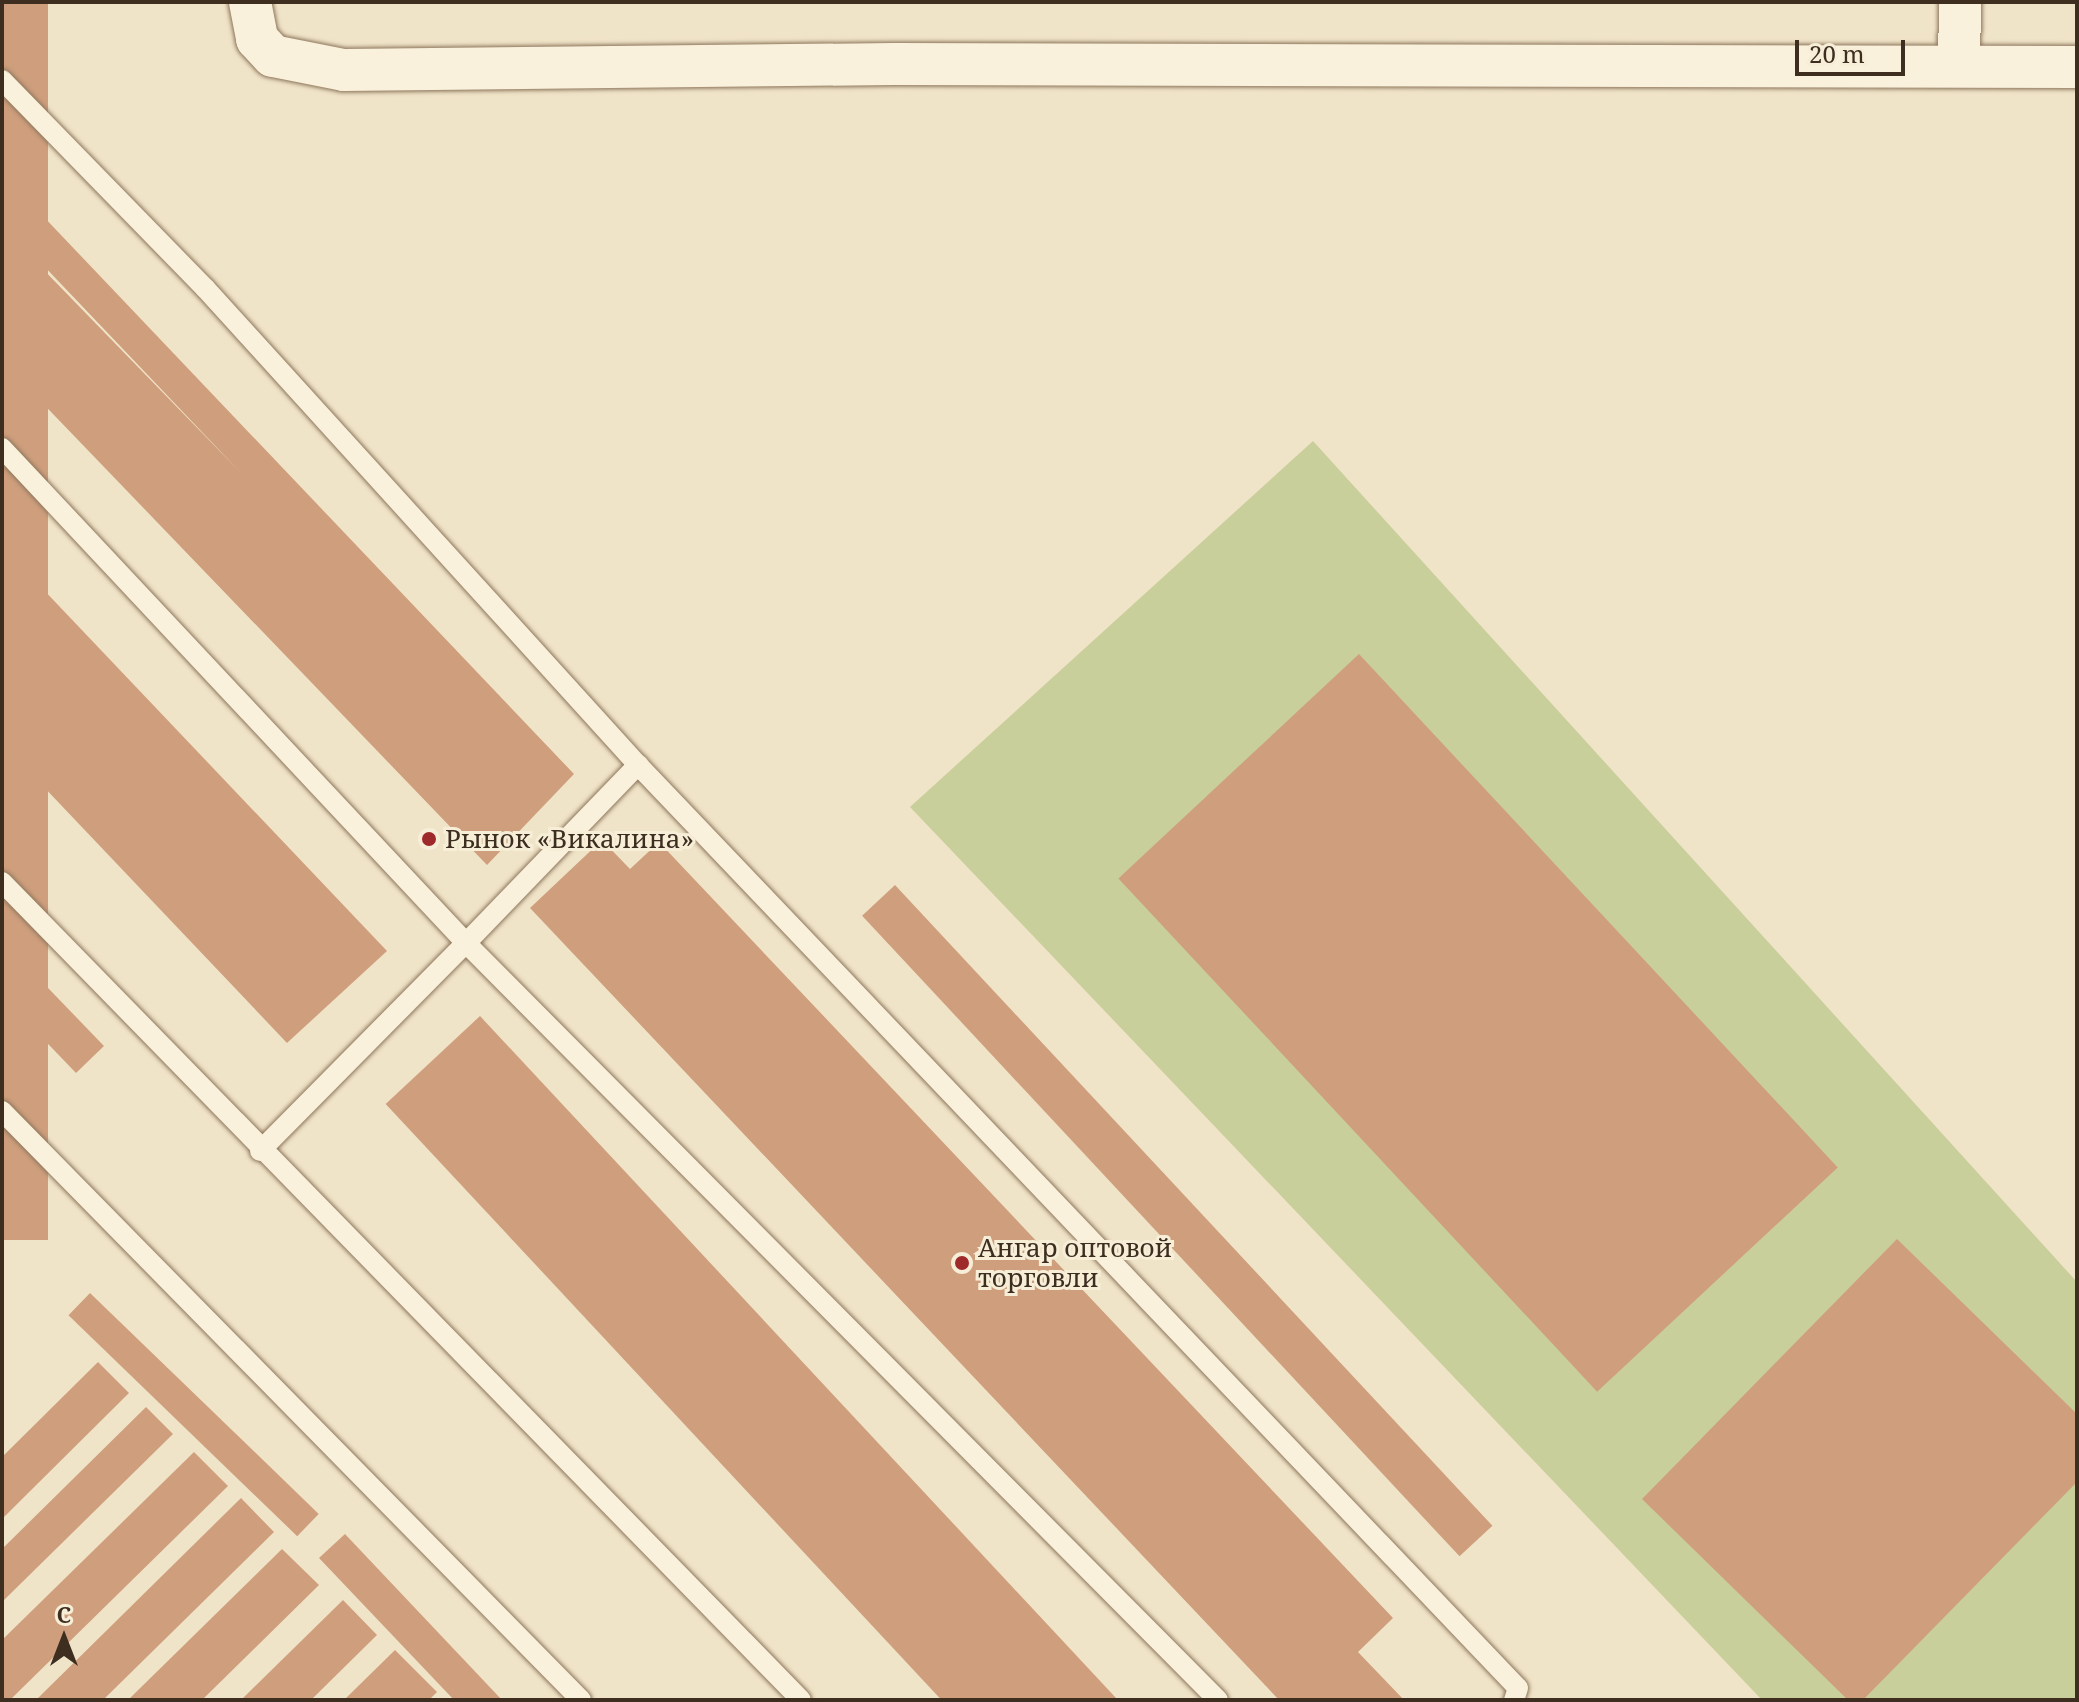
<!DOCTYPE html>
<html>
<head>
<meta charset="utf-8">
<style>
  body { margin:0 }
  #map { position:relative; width:2079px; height:1702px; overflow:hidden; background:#f0e4c8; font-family:"Noto Serif",serif }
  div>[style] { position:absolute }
  .green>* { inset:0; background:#c9cf9b }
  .building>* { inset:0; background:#cf9f7d; transform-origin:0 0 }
  .roads { filter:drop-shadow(0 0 2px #8d765c) drop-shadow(0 0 2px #8d765c) }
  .lane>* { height:20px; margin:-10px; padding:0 10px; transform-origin:10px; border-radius:10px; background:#faf1dc }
  .street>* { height:42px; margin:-21px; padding:0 21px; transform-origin:21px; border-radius:21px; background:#faf1dc }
  .dots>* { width:22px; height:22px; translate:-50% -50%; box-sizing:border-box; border:4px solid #f7eed8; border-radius:50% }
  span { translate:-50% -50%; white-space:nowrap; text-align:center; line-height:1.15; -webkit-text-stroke:6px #f7eed8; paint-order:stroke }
  .poi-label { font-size:26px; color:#3d2e20 }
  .left { translate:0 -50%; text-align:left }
  .frame { position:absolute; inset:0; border:4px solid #3d2e20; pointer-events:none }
  .north { position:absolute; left:24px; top:1598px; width:80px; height:80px; -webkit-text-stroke:6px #f7eed8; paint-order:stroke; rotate:0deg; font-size:22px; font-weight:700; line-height:32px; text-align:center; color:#3d2e20 }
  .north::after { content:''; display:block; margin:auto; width:28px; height:36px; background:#3d2e20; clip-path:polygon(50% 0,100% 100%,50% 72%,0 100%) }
  .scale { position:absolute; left:1795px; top:40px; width:110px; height:36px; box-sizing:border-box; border:4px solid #3d2e20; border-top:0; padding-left:10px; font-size:24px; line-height:28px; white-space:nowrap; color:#3d2e20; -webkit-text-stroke:6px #f7eed8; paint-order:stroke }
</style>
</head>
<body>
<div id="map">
  <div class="green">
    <div style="clip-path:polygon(1313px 441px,2077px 1282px,2077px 1700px,1762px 1700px,910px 807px)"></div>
  </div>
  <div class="building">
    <div style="left:2px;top:2px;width:46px;height:1238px"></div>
    <div style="clip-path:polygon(2px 173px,574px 774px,487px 865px,2px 361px,2px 227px,242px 474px,2px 222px)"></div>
    <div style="clip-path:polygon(2px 546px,387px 951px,287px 1043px,2px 743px)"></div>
    <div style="left:1359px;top:654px;width:702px;height:329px;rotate:47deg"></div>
    <div style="clip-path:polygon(602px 840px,630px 869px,659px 842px,1393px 1618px,1358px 1652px,1404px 1700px,1279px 1700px,530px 908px)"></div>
    <div style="left:895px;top:885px;width:876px;height:45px;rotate:47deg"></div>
    <div style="clip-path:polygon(24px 963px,104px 1046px,76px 1073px,2px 996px,2px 984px)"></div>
    <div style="left:480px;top:1016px;width:936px;height:129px;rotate:47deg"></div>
    <div style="clip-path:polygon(1897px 1239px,2077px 1414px,2077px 1482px,1863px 1700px,1848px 1700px,1642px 1499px)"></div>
    <div style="left:90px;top:1293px;width:318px;height:31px;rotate:44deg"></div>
    <div style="clip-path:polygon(98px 1362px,129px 1393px,2px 1519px,2px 1457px)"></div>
    <div style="clip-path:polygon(146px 1407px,173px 1434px,2px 1602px,2px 1549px)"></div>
    <div style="clip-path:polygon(194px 1452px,228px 1486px,10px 1700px,2px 1700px,2px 1640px)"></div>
    <div style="clip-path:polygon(241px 1498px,274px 1532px,103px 1700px,36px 1700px)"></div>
    <div style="clip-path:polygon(345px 1534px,502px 1700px,454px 1700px,319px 1558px)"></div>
    <div style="clip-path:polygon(282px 1549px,319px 1585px,202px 1700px,128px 1700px)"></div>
    <div style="clip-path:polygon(343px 1600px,377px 1635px,311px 1700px,241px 1700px)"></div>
    <div style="clip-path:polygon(395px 1650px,437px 1692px,429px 1700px,344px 1700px)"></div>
  </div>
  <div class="roads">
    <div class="lane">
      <div style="left:2px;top:80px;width:291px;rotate:45.7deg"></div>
      <div style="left:205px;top:288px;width:644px;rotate:47.77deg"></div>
      <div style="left:638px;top:765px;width:1275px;rotate:46.37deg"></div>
      <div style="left:1518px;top:1688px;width:13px;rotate:108deg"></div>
      <div style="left:2px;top:448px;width:678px;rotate:46.85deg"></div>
      <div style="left:466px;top:943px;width:248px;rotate:-46deg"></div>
      <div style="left:2px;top:882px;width:1143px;rotate:45.67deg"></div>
      <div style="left:2px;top:1111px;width:826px;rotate:45.49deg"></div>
      <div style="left:260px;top:1151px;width:293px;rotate:-45.3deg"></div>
      <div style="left:466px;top:943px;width:1067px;rotate:45.19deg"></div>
    </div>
    <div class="street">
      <div style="left:250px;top:2px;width:38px;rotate:79deg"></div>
      <div style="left:257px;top:39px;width:23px;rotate:47deg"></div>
      <div style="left:273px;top:56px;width:72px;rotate:11.2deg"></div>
      <div style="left:344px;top:70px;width:550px;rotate:-0.63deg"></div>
      <div style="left:894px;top:64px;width:1183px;rotate:0.15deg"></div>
      <div style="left:1959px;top:66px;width:64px;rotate:-89.1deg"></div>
    </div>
  </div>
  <div class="dots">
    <div style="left:429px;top:839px;background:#9e2a2b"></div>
    <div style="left:962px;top:1263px;background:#9e2a2b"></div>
  </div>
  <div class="poi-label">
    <span class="left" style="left:445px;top:839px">Рынок «Викалина»</span>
    <span class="left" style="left:978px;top:1263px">Ангар оптовой<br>торговли</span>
  </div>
  <div class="frame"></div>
  <div class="north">С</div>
  <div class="scale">20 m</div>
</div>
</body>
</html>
